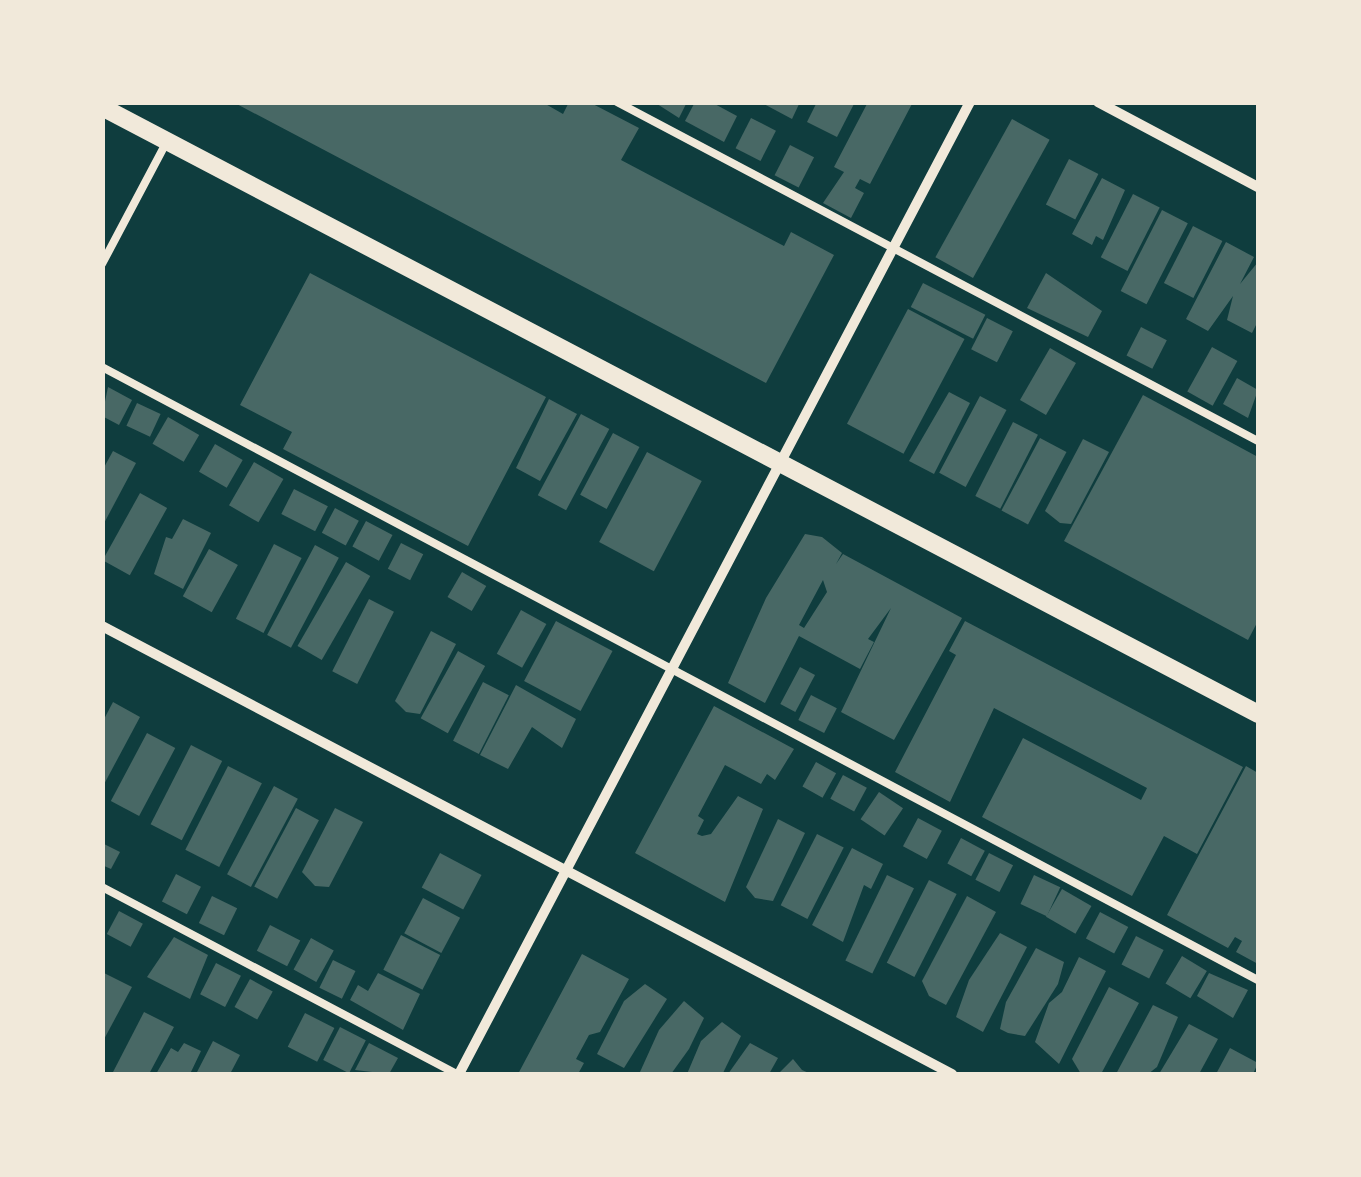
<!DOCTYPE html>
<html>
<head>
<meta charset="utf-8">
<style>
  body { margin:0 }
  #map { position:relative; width:1361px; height:1177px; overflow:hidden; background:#0f3d3e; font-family:Ubuntu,sans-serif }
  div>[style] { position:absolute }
  .building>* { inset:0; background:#486865; transform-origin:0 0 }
  .service>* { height:8px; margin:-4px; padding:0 4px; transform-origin:4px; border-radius:4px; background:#f1e9da }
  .minor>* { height:10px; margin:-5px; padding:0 5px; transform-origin:5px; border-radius:5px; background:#f1e9da }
  .tertiary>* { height:18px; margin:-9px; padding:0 9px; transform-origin:9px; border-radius:9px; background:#f1e9da }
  span { translate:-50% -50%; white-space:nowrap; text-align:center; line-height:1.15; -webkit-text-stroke:10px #f1e9da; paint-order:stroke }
  .frame { position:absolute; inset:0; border:105px solid #f1e9da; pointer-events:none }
</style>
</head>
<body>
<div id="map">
  <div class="building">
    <div style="clip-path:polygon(233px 102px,542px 102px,563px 114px,569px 102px,589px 102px,639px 128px,621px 160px,784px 246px,791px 232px,834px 255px,766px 383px)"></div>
    <div style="clip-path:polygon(654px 102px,687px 102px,679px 118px)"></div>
    <div style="clip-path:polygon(695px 102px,711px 102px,737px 116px,724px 142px,685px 121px)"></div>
    <div style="clip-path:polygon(760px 102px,800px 102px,792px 119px)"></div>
    <div style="clip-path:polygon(817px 102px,855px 102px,837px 137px,807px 122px)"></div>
    <div style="clip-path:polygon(868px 102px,913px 102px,870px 184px,860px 179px,855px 188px,864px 193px,851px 218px,823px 203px,844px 172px,834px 167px)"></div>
    <div style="left:751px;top:118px;width:28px;height:34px;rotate:27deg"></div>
    <div style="left:1012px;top:119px;width:43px;height:158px;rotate:29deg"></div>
    <div style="left:790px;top:145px;width:27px;height:34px;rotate:27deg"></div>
    <div style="left:1069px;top:159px;width:33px;height:51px;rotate:27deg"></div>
    <div style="clip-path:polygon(1102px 178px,1125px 190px,1103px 240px,1096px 236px,1092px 245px,1072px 234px)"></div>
    <div style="left:1133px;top:194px;width:30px;height:71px;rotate:27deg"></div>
    <div style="left:1162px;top:210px;width:29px;height:91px;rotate:27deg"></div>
    <div style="left:1193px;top:226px;width:33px;height:64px;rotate:27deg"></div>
    <div style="clip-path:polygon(1226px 242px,1254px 257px,1240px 284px,1258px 262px,1258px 321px,1252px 333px,1227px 320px,1233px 296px,1208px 331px,1186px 319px)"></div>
    <div style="clip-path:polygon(310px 273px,546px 397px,468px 546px,283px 449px,292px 432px,240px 405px)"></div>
    <div style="clip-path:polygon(1046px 273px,1102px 311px,1088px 337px,1027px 308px)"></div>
    <div style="left:923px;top:283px;width:70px;height:27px;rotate:27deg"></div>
    <div style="left:908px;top:309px;width:64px;height:130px;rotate:28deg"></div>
    <div style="left:987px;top:318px;width:29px;height:35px;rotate:27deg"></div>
    <div style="left:1141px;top:327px;width:29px;height:32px;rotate:27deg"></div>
    <div style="left:1212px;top:347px;width:29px;height:51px;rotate:29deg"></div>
    <div style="left:1050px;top:348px;width:30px;height:60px;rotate:30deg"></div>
    <div style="clip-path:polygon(1237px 378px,1258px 390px,1248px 418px,1223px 404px)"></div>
    <div style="clip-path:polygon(108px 387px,132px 400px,119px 425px,102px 416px)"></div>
    <div style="clip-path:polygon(949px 392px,970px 403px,934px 474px,909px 461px)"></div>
    <div style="clip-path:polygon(1143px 395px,1258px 457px,1258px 621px,1248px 640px,1064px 541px)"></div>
    <div style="left:980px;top:396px;width:30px;height:87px;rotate:28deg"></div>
    <div style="clip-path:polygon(549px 399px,577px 414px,540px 481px,516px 468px)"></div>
    <div style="left:137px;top:403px;width:26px;height:25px;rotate:25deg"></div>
    <div style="left:581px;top:414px;width:32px;height:92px;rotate:28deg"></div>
    <div style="left:168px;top:417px;width:36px;height:31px;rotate:30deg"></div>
    <div style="left:1013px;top:422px;width:28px;height:83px;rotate:27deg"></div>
    <div style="left:613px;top:433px;width:30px;height:70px;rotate:28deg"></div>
    <div style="left:1040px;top:438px;width:30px;height:82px;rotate:28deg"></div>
    <div style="clip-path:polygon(1083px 439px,1109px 452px,1071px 524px,1060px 523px,1045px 511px)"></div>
    <div style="left:215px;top:444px;width:32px;height:32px;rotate:30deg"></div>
    <div style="clip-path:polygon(113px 451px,136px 463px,102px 527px,102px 471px)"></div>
    <div style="left:647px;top:452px;width:62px;height:102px;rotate:28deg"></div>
    <div style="left:254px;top:462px;width:34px;height:50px;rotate:30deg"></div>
    <div style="left:294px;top:489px;width:38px;height:28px;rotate:27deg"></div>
    <div style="left:140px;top:493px;width:31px;height:77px;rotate:29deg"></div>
    <div style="left:335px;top:508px;width:27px;height:28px;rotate:28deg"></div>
    <div style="clip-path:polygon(183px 519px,211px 533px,183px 589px,154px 574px,166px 537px,172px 539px)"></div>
    <div style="left:366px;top:521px;width:30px;height:29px;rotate:28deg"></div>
    <div style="clip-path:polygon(evenodd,805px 534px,822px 537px,842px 553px,836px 564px,843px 554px,962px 618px,894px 740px,841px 712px,891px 608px,868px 639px,874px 642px,860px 669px,799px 636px,765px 703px,728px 683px,766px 598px,805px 534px,823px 580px,827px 592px,804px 628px,799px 625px,823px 580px)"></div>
    <div style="left:401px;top:543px;width:25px;height:29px;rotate:27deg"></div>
    <div style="left:274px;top:544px;width:31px;height:84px;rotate:27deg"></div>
    <div style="left:315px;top:545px;width:27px;height:102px;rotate:28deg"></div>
    <div style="left:209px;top:549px;width:33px;height:54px;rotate:29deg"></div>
    <div style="left:346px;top:562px;width:28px;height:97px;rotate:30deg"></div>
    <div style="left:462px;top:572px;width:28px;height:29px;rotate:30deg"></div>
    <div style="left:369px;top:599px;width:28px;height:81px;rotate:27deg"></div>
    <div style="left:521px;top:610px;width:29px;height:50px;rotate:29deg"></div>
    <div style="left:556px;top:621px;width:64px;height:68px;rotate:28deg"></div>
    <div style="clip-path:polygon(965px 621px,1243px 767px,1197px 854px,1164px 836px,1132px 896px,982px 817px,1023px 738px,1141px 800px,1147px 788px,994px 708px,950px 802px,895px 772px,956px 655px,949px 651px)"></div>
    <div style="clip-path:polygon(431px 631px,456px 644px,420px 714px,406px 712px,395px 701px)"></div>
    <div style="left:458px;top:651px;width:31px;height:77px;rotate:29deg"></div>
    <div style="left:800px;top:667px;width:17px;height:42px;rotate:28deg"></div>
    <div style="left:483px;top:682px;width:29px;height:66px;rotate:27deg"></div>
    <div style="clip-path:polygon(516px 685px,576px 719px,562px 748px,532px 727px,508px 769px,480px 755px)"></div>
    <div style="left:811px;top:695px;width:29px;height:28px;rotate:27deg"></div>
    <div style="clip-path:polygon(113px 702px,140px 717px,102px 788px,102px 723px)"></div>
    <div style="clip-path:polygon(714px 706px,794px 749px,775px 780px,767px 774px,761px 784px,725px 765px,698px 816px,704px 820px,697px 834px,702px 836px,711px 834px,738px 796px,763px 809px,725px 902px,635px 853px)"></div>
    <div style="left:147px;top:733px;width:32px;height:77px;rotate:28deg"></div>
    <div style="left:191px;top:745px;width:35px;height:89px;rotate:27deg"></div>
    <div style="left:816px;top:762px;width:23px;height:28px;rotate:29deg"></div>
    <div style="left:228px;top:766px;width:38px;height:94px;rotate:27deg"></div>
    <div style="clip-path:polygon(1246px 766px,1258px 773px,1258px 964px,1236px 952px,1242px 941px,1235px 937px,1228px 948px,1167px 915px)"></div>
    <div style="left:843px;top:775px;width:27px;height:27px;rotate:28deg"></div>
    <div style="left:274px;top:786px;width:27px;height:100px;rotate:28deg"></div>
    <div style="left:879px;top:792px;width:29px;height:33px;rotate:34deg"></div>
    <div style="left:296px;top:808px;width:26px;height:89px;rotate:28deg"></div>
    <div style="clip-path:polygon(335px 808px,363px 822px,329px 887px,315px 886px,302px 872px)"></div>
    <div style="left:918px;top:818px;width:27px;height:32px;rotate:28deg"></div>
    <div style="clip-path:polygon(778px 819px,805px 833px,773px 901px,755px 898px,746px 887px)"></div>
    <div style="left:817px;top:834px;width:30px;height:80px;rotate:27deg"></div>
    <div style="left:961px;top:838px;width:27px;height:29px;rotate:28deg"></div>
    <div style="clip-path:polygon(102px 843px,120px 852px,111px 869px,102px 865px)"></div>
    <div style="clip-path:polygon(852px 848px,883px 864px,871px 889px,864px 885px,843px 942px,812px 925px)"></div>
    <div style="left:440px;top:853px;width:47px;height:39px;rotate:28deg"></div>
    <div style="left:989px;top:853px;width:27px;height:30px;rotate:27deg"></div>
    <div style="left:176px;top:874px;width:28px;height:31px;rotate:27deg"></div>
    <div style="left:887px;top:875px;width:30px;height:95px;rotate:26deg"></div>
    <div style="left:1034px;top:875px;width:29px;height:32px;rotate:25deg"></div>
    <div style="left:929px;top:880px;width:31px;height:93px;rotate:27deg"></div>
    <div style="left:1062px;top:889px;width:34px;height:32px;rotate:30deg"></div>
    <div style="left:212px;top:896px;width:28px;height:30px;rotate:26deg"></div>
    <div style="clip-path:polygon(967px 896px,996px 912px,946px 1005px,929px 996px,922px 981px)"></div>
    <div style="left:423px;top:898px;width:42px;height:40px;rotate:28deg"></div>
    <div style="left:119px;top:911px;width:27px;height:26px;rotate:28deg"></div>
    <div style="left:1100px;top:912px;width:32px;height:30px;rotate:28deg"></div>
    <div style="left:270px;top:925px;width:34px;height:29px;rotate:27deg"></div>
    <div style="clip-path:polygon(1000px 933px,1027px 947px,983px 1032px,956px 1017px,969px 980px)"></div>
    <div style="left:401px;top:935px;width:44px;height:39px;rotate:27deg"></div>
    <div style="left:1136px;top:936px;width:31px;height:32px;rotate:27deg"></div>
    <div style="clip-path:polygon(174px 937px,208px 955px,190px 999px,147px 977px)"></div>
    <div style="left:311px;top:938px;width:26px;height:36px;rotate:29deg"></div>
    <div style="clip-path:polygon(1036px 948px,1064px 962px,1058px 984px,1025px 1036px,1008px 1033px,1000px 1029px,1006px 1002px)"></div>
    <div style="clip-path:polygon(582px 954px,629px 979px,600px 1032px,589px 1035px,576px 1059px,584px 1063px,578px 1074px,518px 1074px)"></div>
    <div style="left:1182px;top:956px;width:29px;height:32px;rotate:31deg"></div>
    <div style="clip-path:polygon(1079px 957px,1106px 971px,1059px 1064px,1035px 1042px,1049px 1003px,1062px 992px)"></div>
    <div style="left:333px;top:960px;width:25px;height:31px;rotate:26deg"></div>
    <div style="left:216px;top:963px;width:28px;height:35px;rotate:27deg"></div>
    <div style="clip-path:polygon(102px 972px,132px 987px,102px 1043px)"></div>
    <div style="clip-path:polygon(378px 973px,420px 994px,403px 1030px,350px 1000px,358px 985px,368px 991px)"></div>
    <div style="clip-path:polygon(1209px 973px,1248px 990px,1233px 1018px,1197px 996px)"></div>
    <div style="left:250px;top:979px;width:26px;height:32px;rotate:29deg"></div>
    <div style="clip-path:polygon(645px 984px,667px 999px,624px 1068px,597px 1054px,624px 1001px)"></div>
    <div style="clip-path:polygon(1109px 987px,1139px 1003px,1101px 1074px,1081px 1074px,1072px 1059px)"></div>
    <div style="clip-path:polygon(684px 1001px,704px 1018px,689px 1049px,671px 1074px,640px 1072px,659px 1030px)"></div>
    <div style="clip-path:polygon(1153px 1005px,1178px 1017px,1157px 1067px,1148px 1074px,1116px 1074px)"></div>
    <div style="clip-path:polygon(144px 1012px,174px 1027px,149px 1074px,112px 1074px)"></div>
    <div style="left:305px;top:1013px;width:33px;height:38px;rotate:27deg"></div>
    <div style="clip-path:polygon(722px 1022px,741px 1036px,723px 1073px,687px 1074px,701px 1041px)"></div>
    <div style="clip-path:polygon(1189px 1024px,1218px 1039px,1199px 1074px,1159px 1074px)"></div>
    <div style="left:340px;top:1027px;width:29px;height:37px;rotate:27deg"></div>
    <div style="clip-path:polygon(213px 1041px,240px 1055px,230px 1074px,196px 1074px)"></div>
    <div style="clip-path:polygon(184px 1043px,201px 1051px,190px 1074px,156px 1074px,171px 1048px,178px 1052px)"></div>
    <div style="clip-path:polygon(369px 1043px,398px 1058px,389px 1074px,355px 1070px)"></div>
    <div style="clip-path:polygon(750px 1043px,778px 1058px,769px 1074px,728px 1074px)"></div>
    <div style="clip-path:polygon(1230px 1048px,1258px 1063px,1253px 1074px,1216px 1074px)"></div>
    <div style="clip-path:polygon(793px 1059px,802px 1070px,811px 1074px,778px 1074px)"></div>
  </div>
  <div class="service">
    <div style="left:617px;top:102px;width:725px;rotate:27.87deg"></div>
    <div style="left:102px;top:264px;width:139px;rotate:-62.1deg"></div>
    <div style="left:102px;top:367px;width:1308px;rotate:27.94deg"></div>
    <div style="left:102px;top:887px;width:401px;rotate:27.8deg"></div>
  </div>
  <div class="minor">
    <div style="left:1098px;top:102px;width:181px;rotate:28deg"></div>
    <div style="left:102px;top:626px;width:961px;rotate:27.79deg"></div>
    <div style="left:459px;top:1074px;width:1098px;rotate:-62.27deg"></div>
  </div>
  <div class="tertiary">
    <div style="left:102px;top:107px;width:1306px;rotate:27.7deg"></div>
  </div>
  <div class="frame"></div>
</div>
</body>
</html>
